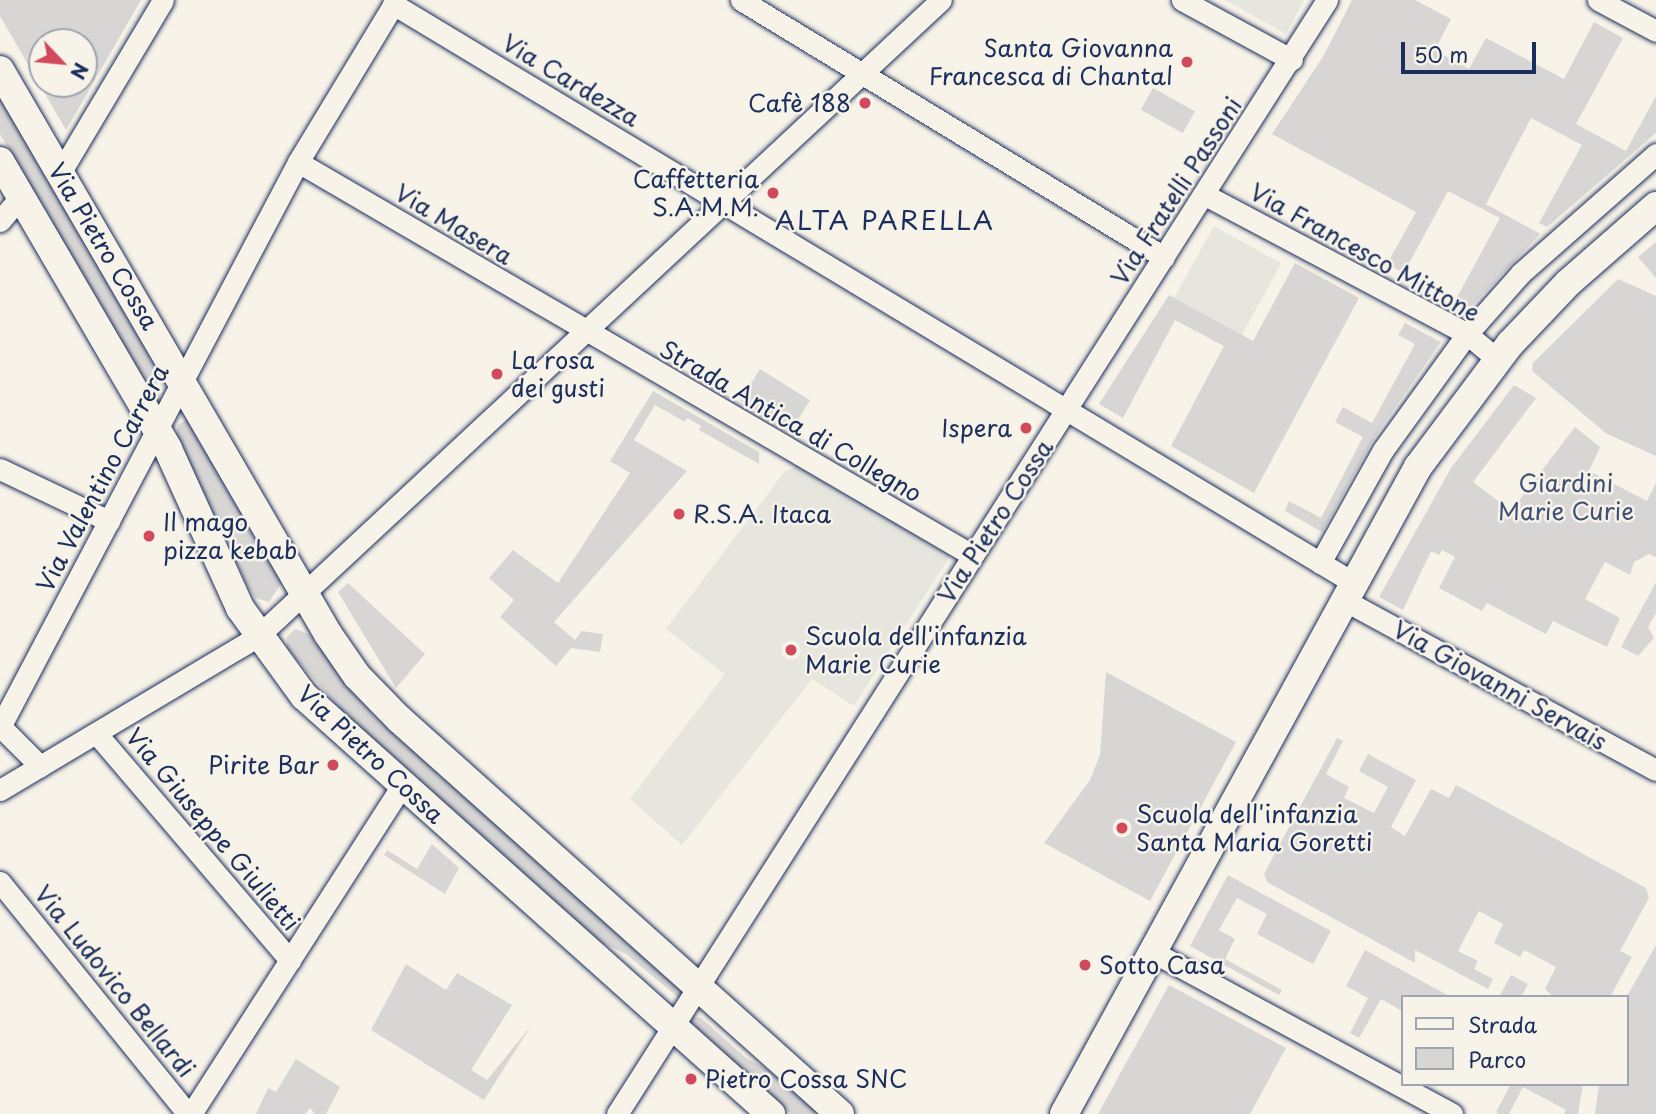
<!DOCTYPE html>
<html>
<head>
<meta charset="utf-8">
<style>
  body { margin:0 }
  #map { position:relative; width:1656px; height:1114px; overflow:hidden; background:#f7f3e8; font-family:"Playpen Sans",sans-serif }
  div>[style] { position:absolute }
  .built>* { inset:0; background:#e6e5de; transform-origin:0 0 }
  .green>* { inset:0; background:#d7d6d4; transform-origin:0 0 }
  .roads { filter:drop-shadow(0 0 2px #1b2f5e) drop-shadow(0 0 2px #1b2f5e) }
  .street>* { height:21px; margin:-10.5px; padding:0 10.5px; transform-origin:10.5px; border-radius:10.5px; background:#f7f3e8 }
  .secondary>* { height:28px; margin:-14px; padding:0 14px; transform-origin:14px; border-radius:14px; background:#f7f3e8 }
  .dots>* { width:19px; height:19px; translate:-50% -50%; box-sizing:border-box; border:4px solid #f7f3e8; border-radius:50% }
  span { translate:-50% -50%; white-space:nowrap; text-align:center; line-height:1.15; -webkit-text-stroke:5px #f7f3e8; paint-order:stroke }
  .poi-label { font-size:24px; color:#1b2f5e }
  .right { translate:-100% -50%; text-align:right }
  .left { translate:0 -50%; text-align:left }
  .street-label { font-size:24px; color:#1b2f5e }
  .park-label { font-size:24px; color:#415076 }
  .neighbourhood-label { font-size:26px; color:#1b2f5e; letter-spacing:2px }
  .legend { position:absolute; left:1401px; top:995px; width:228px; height:91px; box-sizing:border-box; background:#f7f3e8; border:2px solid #9fa5b1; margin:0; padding:9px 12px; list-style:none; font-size:21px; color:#1b2f5e }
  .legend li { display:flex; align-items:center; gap:14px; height:35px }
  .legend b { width:35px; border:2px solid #9fa5b1 }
  .north { position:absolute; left:28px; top:28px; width:70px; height:70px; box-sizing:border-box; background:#f7f3e8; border:2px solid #9fa5b1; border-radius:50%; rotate:116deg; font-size:19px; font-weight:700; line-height:28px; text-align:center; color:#1b2f5e }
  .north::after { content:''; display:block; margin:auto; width:24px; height:32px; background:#d1495b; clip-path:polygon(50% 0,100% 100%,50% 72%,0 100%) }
  .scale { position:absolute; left:1401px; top:42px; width:135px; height:32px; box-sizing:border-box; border:4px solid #1b2f5e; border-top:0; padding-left:9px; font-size:21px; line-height:24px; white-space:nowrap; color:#1b2f5e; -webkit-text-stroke:5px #f7f3e8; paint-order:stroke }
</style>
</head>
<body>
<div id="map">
  <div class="built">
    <div style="clip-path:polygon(1225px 0,1304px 0,1286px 34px)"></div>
    <div style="left:1214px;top:226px;width:77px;height:82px;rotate:29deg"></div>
    <div style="clip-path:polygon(800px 465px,952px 553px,854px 706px,812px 679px,682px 845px,630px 799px,725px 674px,666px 629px,785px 471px)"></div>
  </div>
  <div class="green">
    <div style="clip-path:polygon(evenodd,0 0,141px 0,66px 130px,0 16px,0 0,42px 42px,84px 42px,84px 84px,42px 84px,42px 42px)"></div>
    <div style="clip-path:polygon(1352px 0,1415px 0,1451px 19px,1435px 50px,1469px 69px,1486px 38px,1564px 79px,1594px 22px,1623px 38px,1576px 124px,1626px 151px,1656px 96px,1656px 133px,1547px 227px,1539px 223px,1582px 145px,1531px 118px,1486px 204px,1540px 234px,1470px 308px,1456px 299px,1500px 218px,1448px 191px,1404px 273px,1387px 264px,1416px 212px,1272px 134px,1324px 55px)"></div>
    <div style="left:1153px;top:88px;width:48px;height:25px;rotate:29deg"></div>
    <div style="clip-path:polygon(0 91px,164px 375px,156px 384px,143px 378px,0 134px)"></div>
    <div style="clip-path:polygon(1656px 242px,1656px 278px,1638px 257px)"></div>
    <div style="clip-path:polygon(1295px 263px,1359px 298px,1254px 493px,1171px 446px,1224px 346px,1175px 320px,1123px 418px,1099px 404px,1169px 295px,1253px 341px)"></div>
    <div style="clip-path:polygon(1618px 279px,1656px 296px,1656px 456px,1607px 434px,1532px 371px,1533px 363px)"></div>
    <div style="clip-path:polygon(1405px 323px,1441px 342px,1374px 438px,1322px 532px,1285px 511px,1289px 501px,1321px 518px,1363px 437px,1335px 422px,1343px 407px,1372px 423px,1415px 344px,1398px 335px)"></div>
    <div style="left:760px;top:369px;width:59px;height:37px;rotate:32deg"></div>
    <div style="clip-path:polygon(1514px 385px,1536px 398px,1473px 482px,1511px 511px,1575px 427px,1600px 447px,1589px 471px,1647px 501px,1656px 483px,1656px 557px,1649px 554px,1634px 562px,1630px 575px,1605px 562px,1585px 599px,1620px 618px,1607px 647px,1553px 621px,1546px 634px,1487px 603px,1482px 611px,1439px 588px,1455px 557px,1442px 550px,1439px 555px,1431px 551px,1403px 610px,1379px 597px,1451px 468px)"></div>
    <div style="clip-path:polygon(653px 391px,759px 452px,759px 464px,699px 430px,701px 426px,687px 418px,685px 422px,655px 405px,634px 440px,687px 471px,554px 622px,575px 640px,582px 631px,603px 634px,600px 652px,571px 648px,556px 666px,500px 617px,514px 600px,489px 578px,513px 550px,558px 583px,630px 473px,610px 461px)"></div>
    <div style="clip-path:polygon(188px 419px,282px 582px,269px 602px,256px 598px,248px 587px,176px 435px,178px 425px)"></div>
    <div style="clip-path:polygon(1656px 582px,1656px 613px,1648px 627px,1654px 638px,1638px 656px,1621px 647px)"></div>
    <div style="clip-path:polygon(348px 583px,425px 654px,396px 688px,338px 592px)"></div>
    <div style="clip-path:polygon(295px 629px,309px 634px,374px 716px,685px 991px,679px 998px,626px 954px,600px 942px,358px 730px,287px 648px,287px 637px)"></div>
    <div style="clip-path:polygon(1106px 672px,1236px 742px,1150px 901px,1044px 843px,1090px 780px,1100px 755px)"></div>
    <div style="clip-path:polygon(1337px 738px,1343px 741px,1326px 774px,1349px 787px,1344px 798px,1374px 813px,1388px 787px,1359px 771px,1368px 754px,1416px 780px,1391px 827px,1405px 836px,1431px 789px,1449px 798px,1456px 785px,1646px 888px,1649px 898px,1620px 951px,1632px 957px,1610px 997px,1554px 997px,1545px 989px,1556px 967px,1524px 950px,1520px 957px,1494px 943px,1503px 924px,1479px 911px,1458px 951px,1478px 961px,1474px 969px,1493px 979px,1488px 989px,1415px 950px,1415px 963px,1267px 882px,1264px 874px)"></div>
    <div style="clip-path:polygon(432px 844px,459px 868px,445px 894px,384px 855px,387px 850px,417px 869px)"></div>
    <div style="clip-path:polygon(1228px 875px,1331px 931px,1313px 964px,1257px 934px,1267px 914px,1237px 898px,1219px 930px,1235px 939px,1225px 959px,1282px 990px,1279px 995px,1190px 946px)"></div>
    <div style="clip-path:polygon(1656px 945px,1656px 1114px,1595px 1114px,1599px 1084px,1626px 1084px,1626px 998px)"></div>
    <div style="clip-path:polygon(1365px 950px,1451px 997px,1402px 997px,1402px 1011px,1381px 999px,1359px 1038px,1350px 1033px,1368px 998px,1346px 986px)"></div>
    <div style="clip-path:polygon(406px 964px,446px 990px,457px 973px,512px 1005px,471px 1070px,487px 1080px,531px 1026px,484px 1100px,371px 1030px)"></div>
    <div style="clip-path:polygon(1511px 975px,1528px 984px,1521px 997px,1499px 997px)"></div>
    <div style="clip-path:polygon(1169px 985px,1286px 1048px,1250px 1114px,1098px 1114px)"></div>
    <div style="clip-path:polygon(692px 1016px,701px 1018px,746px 1058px,774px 1072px,820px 1114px,791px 1114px,689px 1021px)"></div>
    <div style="clip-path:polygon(296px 1059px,340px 1087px,326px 1114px,315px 1114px,310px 1108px,305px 1114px,256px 1114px,268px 1088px,276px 1092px)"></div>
    <div style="clip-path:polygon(1511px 1084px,1583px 1084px,1578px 1114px,1564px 1114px,1566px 1110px,1523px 1087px,1509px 1114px,1499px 1114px,1496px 1112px)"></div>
  </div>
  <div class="roads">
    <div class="street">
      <div style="left:741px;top:0;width:495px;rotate:31.3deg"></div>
      <div style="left:1182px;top:0;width:125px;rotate:28.6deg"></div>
      <div style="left:1598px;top:0;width:66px;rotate:28.1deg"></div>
      <div style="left:393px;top:4px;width:1122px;rotate:31.07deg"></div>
      <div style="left:298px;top:162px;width:780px;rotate:30.25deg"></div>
      <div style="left:60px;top:173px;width:201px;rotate:-59.2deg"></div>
      <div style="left:1205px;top:195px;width:297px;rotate:27.9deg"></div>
      <div style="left:1467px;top:334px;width:39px;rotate:40deg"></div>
      <div style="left:0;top:221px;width:33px;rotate:-50deg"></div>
      <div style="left:0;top:469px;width:121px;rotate:25.5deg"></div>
      <div style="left:1320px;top:563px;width:129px;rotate:-60.9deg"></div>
      <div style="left:1383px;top:450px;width:143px;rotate:-54.1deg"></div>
      <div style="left:1467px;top:334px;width:81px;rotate:-48.5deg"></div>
      <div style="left:1521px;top:273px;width:180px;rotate:-41.4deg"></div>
      <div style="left:1344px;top:600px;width:355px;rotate:28.6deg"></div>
      <div style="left:0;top:726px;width:57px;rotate:45deg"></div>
      <div style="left:0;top:727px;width:639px;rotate:-62.19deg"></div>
      <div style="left:298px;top:162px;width:189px;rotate:-58.8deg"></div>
      <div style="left:96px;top:733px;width:299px;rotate:49.5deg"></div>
      <div style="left:0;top:790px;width:300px;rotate:-30.8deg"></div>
      <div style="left:258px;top:636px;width:933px;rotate:-42.96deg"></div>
      <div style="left:0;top:882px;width:299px;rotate:51deg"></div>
      <div style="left:1153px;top:952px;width:340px;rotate:28.4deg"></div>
      <div style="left:191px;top:1114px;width:391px;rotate:-57.3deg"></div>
      <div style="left:617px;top:1114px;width:1321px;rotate:-57.49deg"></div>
    </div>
    <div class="secondary">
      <div style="left:0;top:70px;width:652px;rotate:59.82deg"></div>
      <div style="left:328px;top:634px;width:51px;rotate:55.4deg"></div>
      <div style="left:357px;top:676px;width:60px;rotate:45.7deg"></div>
      <div style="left:399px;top:719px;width:592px;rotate:41.85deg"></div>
      <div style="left:0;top:161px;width:333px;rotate:59.7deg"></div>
      <div style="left:168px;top:449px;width:175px;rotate:65.6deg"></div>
      <div style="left:240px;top:608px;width:109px;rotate:54deg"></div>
      <div style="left:304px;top:696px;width:627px;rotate:41.83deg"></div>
      <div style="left:1064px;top:1114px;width:738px;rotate:-61.32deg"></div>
      <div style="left:1418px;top:467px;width:154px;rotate:-53.2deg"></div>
      <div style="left:1510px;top:344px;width:84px;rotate:-46.4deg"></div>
      <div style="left:1568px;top:283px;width:117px;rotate:-41.2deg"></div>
    </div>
  </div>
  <div class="dots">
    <div style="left:1187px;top:62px;background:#d1495b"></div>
    <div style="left:865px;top:103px;background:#d1495b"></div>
    <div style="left:773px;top:193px;background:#d1495b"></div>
    <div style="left:497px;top:374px;background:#d1495b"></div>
    <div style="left:1026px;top:428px;background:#d1495b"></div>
    <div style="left:679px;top:514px;background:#d1495b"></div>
    <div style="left:149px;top:536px;background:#d1495b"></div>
    <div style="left:791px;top:650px;background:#d1495b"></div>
    <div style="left:333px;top:765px;background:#d1495b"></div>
    <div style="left:1122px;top:828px;background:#d1495b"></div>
    <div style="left:1085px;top:965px;background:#d1495b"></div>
    <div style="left:691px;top:1079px;background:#d1495b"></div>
  </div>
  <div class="poi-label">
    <span class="right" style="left:1173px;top:62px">Santa Giovanna<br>Francesca di Chantal</span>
    <span class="right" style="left:851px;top:103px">Cafè 188</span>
    <span class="right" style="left:759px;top:193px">Caffetteria<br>S.A.M.M.</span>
    <span class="left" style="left:511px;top:374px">La rosa<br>dei gusti</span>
    <span class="right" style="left:1012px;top:428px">Ispera</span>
    <span class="left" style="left:693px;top:514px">R.S.A. Itaca</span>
    <span class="left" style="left:163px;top:536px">Il mago<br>pizza kebab</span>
    <span class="left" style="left:805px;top:650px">Scuola dell'infanzia<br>Marie Curie</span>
    <span class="right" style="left:319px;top:765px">Pirite Bar</span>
    <span class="left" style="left:1136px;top:828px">Scuola dell'infanzia<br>Santa Maria Goretti</span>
    <span class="left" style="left:1099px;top:965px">Sotto Casa</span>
    <span class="left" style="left:705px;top:1079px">Pietro Cossa SNC</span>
  </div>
  <div class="street-label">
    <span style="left:571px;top:80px;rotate:31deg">Via Cardezza</span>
    <span style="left:1176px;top:191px;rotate:-57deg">Via Fratelli Passoni</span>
    <span style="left:454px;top:224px;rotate:31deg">Via Masera</span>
    <span style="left:104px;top:246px;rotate:59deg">Via Pietro Cossa</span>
    <span style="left:1365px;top:252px;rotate:29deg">Via Francesco Mittone</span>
    <span style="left:791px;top:421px;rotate:30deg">Strada Antica di Collegno</span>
    <span style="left:102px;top:478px;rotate:-62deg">Via Valentino Carrera</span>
    <span style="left:995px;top:521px;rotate:-57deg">Via Pietro Cossa</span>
    <span style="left:1500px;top:685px;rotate:29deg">Via Giovanni Servais</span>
    <span style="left:371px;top:754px;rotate:43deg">Via Pietro Cossa</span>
    <span style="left:213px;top:829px;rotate:50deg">Via Giuseppe Giulietti</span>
    <span style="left:115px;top:981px;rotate:51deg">Via Ludovico Bellardi</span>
  </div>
  <div class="park-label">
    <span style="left:1566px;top:497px">Giardini<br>Marie Curie</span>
  </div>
  <div class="neighbourhood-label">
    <span style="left:885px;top:220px">ALTA PARELLA</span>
  </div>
  <ul class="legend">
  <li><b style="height:9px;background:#f7f3e8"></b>Strada</li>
  <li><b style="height:19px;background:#d7d6d4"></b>Parco</li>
  </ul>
  <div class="north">N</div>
  <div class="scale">50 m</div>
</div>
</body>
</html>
